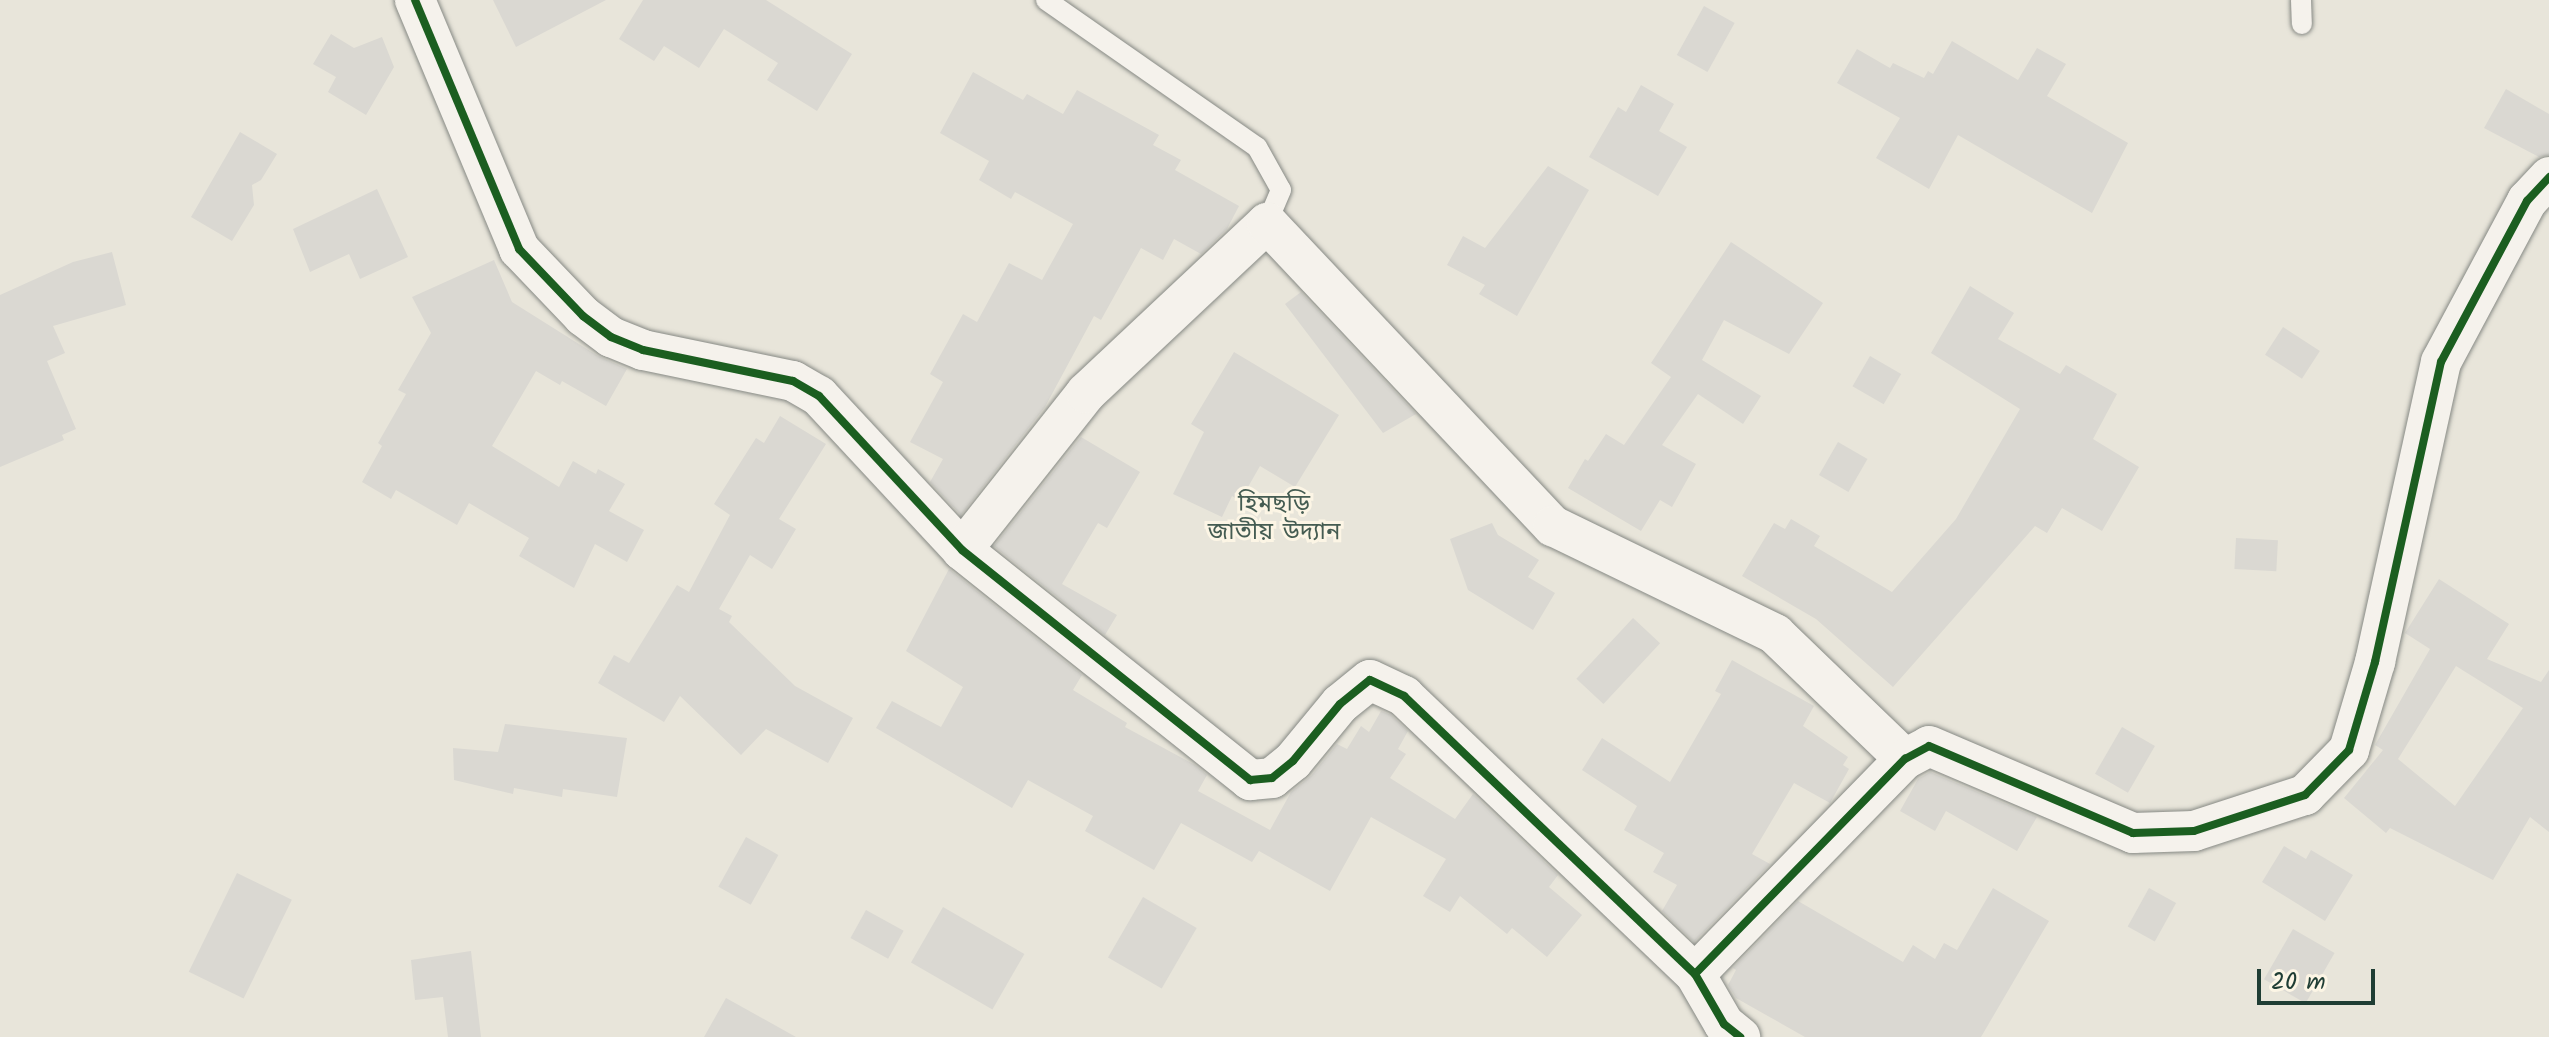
<!DOCTYPE html>
<html>
<head>
<meta charset="utf-8">
<style>
  body { margin:0 }
  #map { position:relative; width:2549px; height:1037px; overflow:hidden; background:#f7f3ea; font-family:Kalam,"Noto Sans Bengali",sans-serif }
  div>[style] { position:absolute }
  .green>* { inset:0; background:#e8e5da; transform-origin:0 0 }
  .building>* { inset:0; background:#dad8d2; transform-origin:0 0 }
  .roads { filter:drop-shadow(0 0 2px #868984) drop-shadow(0 0 2px #868984) }
  .service>* { height:20px; margin:-10px; padding:0 10px; transform-origin:10px; border-radius:10px; background:#f5f2ec }
  .minor>* { height:40px; margin:-20px; padding:0 20px; transform-origin:20px; border-radius:20px; background:#f5f2ec }
  .cycleway>* { height:8px; margin:-4px; padding:0 4px; transform-origin:4px; border-radius:4px; background:#1b5e20 }
  span { translate:-50% -50%; white-space:nowrap; text-align:center; line-height:1.15; -webkit-text-stroke:6px #fcf5e5; paint-order:stroke }
  .park-label { font-size:24px; color:#455c52 }
  .scale { position:absolute; left:2257px; top:969px; width:118px; height:36px; box-sizing:border-box; border:4px solid #1f3d34; border-top:0; padding-left:10px; font-size:24px; line-height:28px; white-space:nowrap; color:#1f3d34; -webkit-text-stroke:6px #fcf5e5; paint-order:stroke }
</style>
</head>
<body>
<div id="map">
  <div class="green">
    <div style="left:0;top:0;width:2549px;height:1037px"></div>
  </div>
  <div class="building">
    <div style="clip-path:polygon(493px 0,606px 0,516px 47px)"></div>
    <div style="clip-path:polygon(643px 0,766px 0,852px 54px,817px 111px,767px 80px,778px 63px,724px 29px,699px 68px,664px 46px,654px 61px,619px 39px)"></div>
    <div style="left:1704px;top:6px;width:35px;height:56px;rotate:29deg"></div>
    <div style="clip-path:polygon(331px 34px,354px 48px,382px 37px,394px 67px,366px 115px,328px 92px,336px 77px,313px 64px)"></div>
    <div style="clip-path:polygon(1952px 41px,2018px 80px,2037px 48px,2066px 64px,2047px 96px,2128px 143px,2092px 213px,1958px 135px,1929px 189px,1876px 158px,1900px 118px,1837px 83px,1857px 49px,1890px 68px,1893px 63px,1924px 78px,1928px 71px,1933px 74px)"></div>
    <div style="clip-path:polygon(973px 72px,1023px 100px,1027px 94px,1063px 114px,1077px 90px,1159px 135px,1153px 145px,1181px 160px,1175px 170px,1239px 206px,1227px 229px,1201px 254px,1174px 239px,1163px 260px,1141px 248px,1101px 320px,1094px 316px,1045px 407px,961px 515px,930px 482px,943px 459px,910px 442px,943px 382px,930px 374px,963px 314px,977px 322px,1009px 263px,1042px 280px,1073px 224px,1015px 192px,1011px 199px,979px 180px,989px 161px,940px 133px)"></div>
    <div style="clip-path:polygon(1641px 85px,1674px 104px,1659px 131px,1687px 147px,1658px 196px,1589px 157px,1618px 107px,1626px 112px)"></div>
    <div style="clip-path:polygon(2506px 89px,2549px 114px,2549px 155px,2539px 157px,2484px 128px)"></div>
    <div style="clip-path:polygon(240px 132px,277px 154px,261px 180px,252px 185px,254px 205px,232px 241px,191px 217px)"></div>
    <div style="clip-path:polygon(1548px 166px,1589px 190px,1517px 316px,1479px 294px,1485px 285px,1447px 265px,1463px 236px,1485px 248px)"></div>
    <div style="clip-path:polygon(377px 189px,408px 257px,360px 279px,349px 254px,310px 272px,293px 229px)"></div>
    <div style="clip-path:polygon(1731px 242px,1823px 303px,1789px 354px,1724px 320px,1702px 360px,1761px 396px,1743px 424px,1698px 394px,1662px 445px,1696px 464px,1672px 507px,1660px 500px,1641px 531px,1568px 488px,1585px 459px,1588px 461px,1606px 434px,1624px 445px,1671px 377px,1651px 363px)"></div>
    <div style="clip-path:polygon(112px 252px,126px 305px,53px 326px,65px 353px,47px 361px,76px 429px,62px 435px,64px 440px,0 467px,0 295px,73px 262px)"></div>
    <div style="clip-path:polygon(494px 260px,512px 302px,598px 356px,627px 369px,606px 406px,562px 381px,560px 385px,536px 371px,492px 446px,559px 487px,573px 461px,596px 474px,598px 469px,625px 484px,609px 511px,644px 530px,627px 562px,595px 544px,574px 588px,519px 556px,529px 538px,469px 503px,457px 525px,396px 490px,391px 499px,362px 482px,382px 446px,378px 443px,406px 394px,398px 390px,431px 333px,412px 297px)"></div>
    <div style="clip-path:polygon(1970px 286px,2014px 313px,1998px 339px,2060px 374px,2066px 365px,2117px 394px,2093px 439px,2139px 467px,2102px 531px,2062px 508px,2047px 533px,2035px 526px,1893px 687px,1816px 619px,1742px 576px,1774px 523px,1785px 529px,1791px 519px,1820px 536px,1814px 546px,1892px 592px,1956px 519px,2020px 409px,1931px 353px)"></div>
    <div style="clip-path:polygon(1301px 292px,1416px 414px,1383px 433px,1285px 304px)"></div>
    <div style="left:2283px;top:327px;width:44px;height:33px;rotate:33deg"></div>
    <div style="clip-path:polygon(1234px 352px,1339px 415px,1295px 487px,1260px 466px,1240px 501px,1232px 496px,1222px 517px,1173px 494px,1204px 432px,1191px 424px)"></div>
    <div style="left:1870px;top:356px;width:36px;height:35px;rotate:30deg"></div>
    <div style="clip-path:polygon(780px 416px,826px 444px,779px 519px,796px 529px,772px 569px,750px 555px,719px 609px,732px 616px,729px 622px,795px 686px,853px 718px,828px 763px,766px 729px,741px 755px,680px 696px,664px 722px,598px 683px,614px 655px,629px 663px,677px 585px,689px 592px,730px 515px,714px 504px,756px 438px,764px 443px)"></div>
    <div style="clip-path:polygon(1081px 437px,1140px 472px,1107px 528px,1098px 523px,1062px 584px,1117px 615px,1105px 635px,994px 546px)"></div>
    <div style="left:1838px;top:442px;width:34px;height:38px;rotate:30deg"></div>
    <div style="clip-path:polygon(1492px 523px,1498px 535px,1539px 560px,1528px 577px,1555px 593px,1533px 630px,1468px 590px,1450px 539px)"></div>
    <div style="left:2236px;top:538px;width:42px;height:31px;rotate:3deg"></div>
    <div style="clip-path:polygon(949px 569px,1082px 675px,1073px 690px,1127px 723px,1125px 727px,1195px 765px,1207px 775px,1198px 791px,1270px 830px,1291px 792px,1311px 776px,1337px 744px,1347px 749px,1361px 726px,1369px 732px,1381px 711px,1391px 715px,1408px 731px,1398px 749px,1406px 754px,1390px 778px,1455px 819px,1473px 794px,1558px 875px,1549px 887px,1582px 915px,1547px 957px,1512px 928px,1507px 934px,1460px 896px,1450px 912px,1423px 896px,1446px 859px,1371px 817px,1330px 891px,1259px 851px,1252px 862px,1181px 823px,1154px 870px,1085px 831px,1093px 816px,1028px 780px,1012px 808px,876px 728px,892px 701px,941px 727px,963px 687px,906px 651px)"></div>
    <div style="clip-path:polygon(evenodd,2439px 579px,2509px 624px,2487px 659px,2541px 682px,2549px 670px,2549px 832px,2530px 817px,2493px 880px,2390px 828px,2386px 833px,2344px 798px,2383px 750px,2375px 745px,2430px 649px,2405px 633px,2439px 579px,2456px 666px,2523px 708px,2455px 806px,2398px 759px,2456px 666px)"></div>
    <div style="left:1633px;top:618px;width:37px;height:83px;rotate:43deg"></div>
    <div style="clip-path:polygon(1732px 660px,1814px 706px,1803px 726px,1848px 757px,1843px 765px,1849px 769px,1830px 803px,1794px 783px,1752px 854px,1770px 864px,1694px 942px,1662px 911px,1677px 885px,1653px 872px,1664px 853px,1624px 830px,1637px 806px,1582px 770px,1602px 738px,1670px 782px,1721px 694px,1715px 691px)"></div>
    <div style="clip-path:polygon(505px 724px,627px 738px,617px 797px,563px 789px,562px 797px,514px 788px,513px 794px,454px 780px,453px 748px,498px 752px)"></div>
    <div style="left:2122px;top:727px;width:38px;height:54px;rotate:30deg"></div>
    <div style="clip-path:polygon(1930px 772px,2037px 817px,2017px 851px,1946px 811px,1935px 831px,1900px 811px,1918px 779px)"></div>
    <div style="left:746px;top:837px;width:37px;height:57px;rotate:29deg"></div>
    <div style="clip-path:polygon(2284px 846px,2306px 859px,2311px 850px,2353px 875px,2325px 921px,2262px 882px)"></div>
    <div style="left:237px;top:873px;width:61px;height:110px;rotate:26deg"></div>
    <div style="clip-path:polygon(1993px 888px,2049px 921px,1981px 1037px,1805px 1037px,1736px 998px,1728px 985px,1736px 970px,1733px 968px,1798px 901px,1903px 962px,1913px 945px,1935px 959px,1944px 943px,1957px 950px)"></div>
    <div style="left:2149px;top:888px;width:31px;height:44px;rotate:29deg"></div>
    <div style="left:1143px;top:897px;width:62px;height:70px;rotate:30deg"></div>
    <div style="left:943px;top:907px;width:94px;height:64px;rotate:30deg"></div>
    <div style="left:866px;top:910px;width:43px;height:32px;rotate:29deg"></div>
    <div style="left:2293px;top:929px;width:48px;height:58px;rotate:30deg"></div>
    <div style="clip-path:polygon(471px 951px,481px 1037px,448px 1037px,443px 997px,415px 1000px,411px 960px)"></div>
    <div style="clip-path:polygon(726px 998px,796px 1037px,704px 1037px)"></div>
  </div>
  <div class="roads">
    <div class="service">
      <div style="left:1046px;top:0;width:257px;rotate:34.9deg"></div>
      <div style="left:1257px;top:147px;width:49px;rotate:60.8deg"></div>
      <div style="left:1281px;top:190px;width:36px;rotate:113deg"></div>
      <div style="left:2301px;top:0;width:24px;rotate:88deg"></div>
    </div>
    <div class="minor">
      <div style="left:415px;top:0;width:270px;rotate:67.3deg"></div>
      <div style="left:519px;top:249px;width:93px;rotate:46.3deg"></div>
      <div style="left:583px;top:316px;width:35px;rotate:37deg"></div>
      <div style="left:611px;top:337px;width:35px;rotate:22deg"></div>
      <div style="left:643px;top:350px;width:153px;rotate:11.7deg"></div>
      <div style="left:793px;top:381px;width:30px;rotate:30deg"></div>
      <div style="left:819px;top:396px;width:210px;rotate:47.1deg"></div>
      <div style="left:962px;top:550px;width:369px;rotate:38.6deg"></div>
      <div style="left:1250px;top:780px;width:22px;rotate:-5deg"></div>
      <div style="left:1272px;top:778px;width:27px;rotate:-39deg"></div>
      <div style="left:1293px;top:761px;width:74px;rotate:-50.5deg"></div>
      <div style="left:1340px;top:704px;width:38px;rotate:-39deg"></div>
      <div style="left:1370px;top:680px;width:38px;rotate:25deg"></div>
      <div style="left:1404px;top:696px;width:402px;rotate:43.7deg"></div>
      <div style="left:1695px;top:974px;width:58px;rotate:59.9deg"></div>
      <div style="left:1724px;top:1024px;width:21px;rotate:39deg"></div>
      <div style="left:962px;top:550px;width:200px;rotate:-51.7deg"></div>
      <div style="left:1086px;top:393px;width:248px;rotate:-43.2deg"></div>
      <div style="left:1267px;top:223px;width:417px;rotate:46.7deg"></div>
      <div style="left:1553px;top:526px;width:247px;rotate:25.9deg"></div>
      <div style="left:1775px;top:634px;width:180px;rotate:43.9deg"></div>
      <div style="left:1695px;top:974px;width:301px;rotate:-45.7deg"></div>
      <div style="left:1905px;top:759px;width:27px;rotate:-28deg"></div>
      <div style="left:1929px;top:746px;width:222px;rotate:23.1deg"></div>
      <div style="left:2133px;top:833px;width:61px;rotate:-1.9deg"></div>
      <div style="left:2194px;top:831px;width:117px;rotate:-18deg"></div>
      <div style="left:2305px;top:795px;width:63px;rotate:-45.6deg"></div>
      <div style="left:2349px;top:750px;width:92px;rotate:-73.5deg"></div>
      <div style="left:2375px;top:662px;width:307px;rotate:-77.6deg"></div>
      <div style="left:2441px;top:362px;width:183px;rotate:-61.9deg"></div>
      <div style="left:2527px;top:201px;width:33px;rotate:-47deg"></div>
    </div>
  </div>
  <div class="cycleway">
    <div style="left:415px;top:0;width:270px;rotate:67.3deg"></div>
    <div style="left:519px;top:249px;width:93px;rotate:46.3deg"></div>
    <div style="left:583px;top:316px;width:35px;rotate:37deg"></div>
    <div style="left:611px;top:337px;width:35px;rotate:22deg"></div>
    <div style="left:643px;top:350px;width:153px;rotate:11.7deg"></div>
    <div style="left:793px;top:381px;width:30px;rotate:30deg"></div>
    <div style="left:819px;top:396px;width:210px;rotate:47.1deg"></div>
    <div style="left:962px;top:550px;width:369px;rotate:38.6deg"></div>
    <div style="left:1250px;top:780px;width:22px;rotate:-5deg"></div>
    <div style="left:1272px;top:778px;width:27px;rotate:-39deg"></div>
    <div style="left:1293px;top:761px;width:74px;rotate:-50.5deg"></div>
    <div style="left:1340px;top:704px;width:38px;rotate:-39deg"></div>
    <div style="left:1370px;top:680px;width:38px;rotate:25deg"></div>
    <div style="left:1404px;top:696px;width:402px;rotate:43.7deg"></div>
    <div style="left:1695px;top:974px;width:58px;rotate:59.9deg"></div>
    <div style="left:1724px;top:1024px;width:21px;rotate:39deg"></div>
    <div style="left:1695px;top:974px;width:301px;rotate:-45.7deg"></div>
    <div style="left:1905px;top:759px;width:27px;rotate:-28deg"></div>
    <div style="left:1929px;top:746px;width:222px;rotate:23.1deg"></div>
    <div style="left:2133px;top:833px;width:61px;rotate:-1.9deg"></div>
    <div style="left:2194px;top:831px;width:117px;rotate:-18deg"></div>
    <div style="left:2305px;top:795px;width:63px;rotate:-45.6deg"></div>
    <div style="left:2349px;top:750px;width:92px;rotate:-73.5deg"></div>
    <div style="left:2375px;top:662px;width:307px;rotate:-77.6deg"></div>
    <div style="left:2441px;top:362px;width:183px;rotate:-61.9deg"></div>
    <div style="left:2527px;top:201px;width:33px;rotate:-47deg"></div>
  </div>
  <div class="park-label">
    <span style="left:1274px;top:519px">হিমছড়ি<br>জাতীয় উদ্যান</span>
  </div>
  <div class="scale">20 m</div>
</div>
</body>
</html>
